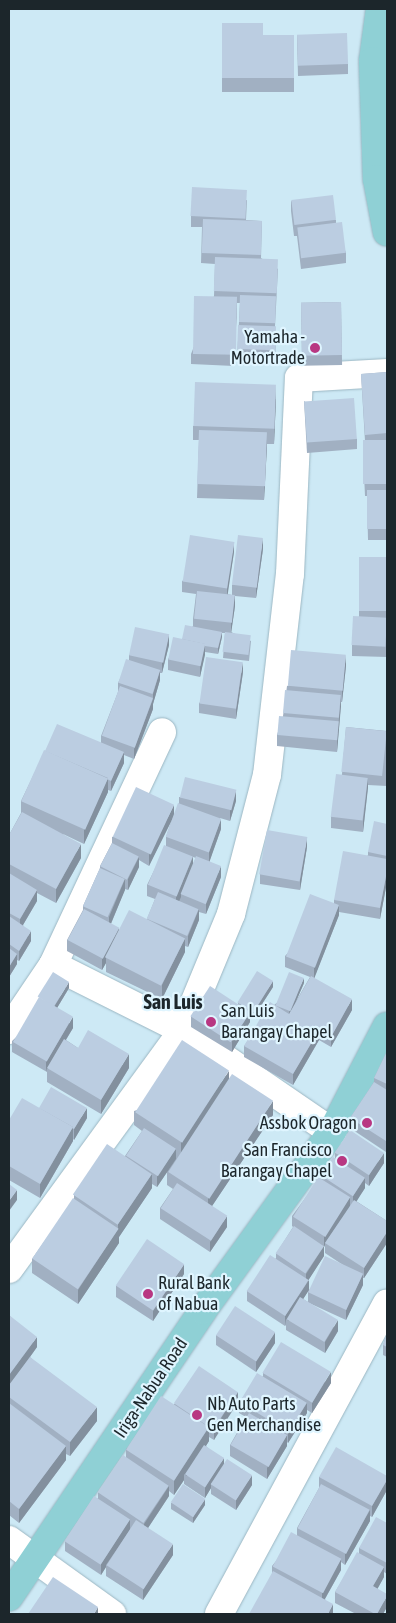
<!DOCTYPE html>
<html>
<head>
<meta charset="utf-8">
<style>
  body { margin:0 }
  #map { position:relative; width:396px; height:1623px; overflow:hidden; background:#cde9f5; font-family:"Asap Condensed",sans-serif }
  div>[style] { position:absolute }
  .roads { filter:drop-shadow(0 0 1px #9bb6c2) drop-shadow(0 0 1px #9bb6c2) }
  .street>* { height:28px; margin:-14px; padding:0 14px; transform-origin:14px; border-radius:14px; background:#fff }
  .primary>* { height:28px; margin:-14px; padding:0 14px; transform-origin:14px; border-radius:14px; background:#8fd0d5 }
  .wall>* { inset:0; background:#a1b0c2; transform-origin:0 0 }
  .shaded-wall>* { inset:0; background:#83909e }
  .building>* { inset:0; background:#bbcde1; transform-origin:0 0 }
  .dots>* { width:14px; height:14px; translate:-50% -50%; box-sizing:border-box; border:2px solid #dff5ff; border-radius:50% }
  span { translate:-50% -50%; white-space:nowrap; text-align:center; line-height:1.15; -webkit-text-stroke:4.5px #dff5ff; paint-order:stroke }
  .poi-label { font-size:18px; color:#1c262b }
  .right { translate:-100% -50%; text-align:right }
  .left { translate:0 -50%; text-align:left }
  .street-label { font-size:18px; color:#1c262b }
  .quarter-label { font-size:20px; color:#1c262b; font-weight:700 }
  .frame { position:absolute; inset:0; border:10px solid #1c262b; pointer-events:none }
</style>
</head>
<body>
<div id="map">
  <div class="roads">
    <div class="street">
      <div style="left:53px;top:965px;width:145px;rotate:26.6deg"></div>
      <div style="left:183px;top:1030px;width:181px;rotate:34.4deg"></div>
      <div style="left:9px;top:1030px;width:78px;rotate:-55.9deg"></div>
      <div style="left:53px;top:965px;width:257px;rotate:-64.9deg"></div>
      <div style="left:9px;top:1269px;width:296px;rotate:-53.9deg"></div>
      <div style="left:183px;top:1030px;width:126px;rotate:-67.5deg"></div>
      <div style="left:231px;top:914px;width:144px;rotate:-75.5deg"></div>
      <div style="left:267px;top:775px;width:202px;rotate:-83.5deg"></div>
      <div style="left:290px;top:574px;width:196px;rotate:-87.4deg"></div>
      <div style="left:299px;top:378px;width:88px;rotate:-3.3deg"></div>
      <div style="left:9px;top:1540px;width:127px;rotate:35.7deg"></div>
      <div style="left:219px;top:1614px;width:353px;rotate:-61.6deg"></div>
    </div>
    <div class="primary">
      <div style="left:380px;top:9px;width:52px;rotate:97.7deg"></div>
      <div style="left:373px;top:61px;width:118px;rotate:88.1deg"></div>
      <div style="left:377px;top:179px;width:54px;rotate:79.3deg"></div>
      <div style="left:9px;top:1597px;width:346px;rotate:-55.9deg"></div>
      <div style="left:203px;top:1310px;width:220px;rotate:-54.1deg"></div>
      <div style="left:332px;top:1132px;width:119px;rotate:-62.6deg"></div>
    </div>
  </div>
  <div class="wall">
    <div style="clip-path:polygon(222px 23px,263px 35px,294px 35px,294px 92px,222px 92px)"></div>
    <div style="clip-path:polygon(297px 35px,348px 64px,348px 74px,298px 76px)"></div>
    <div style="clip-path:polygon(247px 200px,246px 220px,262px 221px,261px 258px,278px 269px,275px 326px,276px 337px,275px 361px,237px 359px,240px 303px,237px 303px,234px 366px,191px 364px,191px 354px,214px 296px,215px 264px,201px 263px,202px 227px,191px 227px,191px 216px)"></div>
    <div style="clip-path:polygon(291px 201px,336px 220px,336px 223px,346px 253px,346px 263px,301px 269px,297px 236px,294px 236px,291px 211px)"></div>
    <div style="left:341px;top:302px;width:63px;height:40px;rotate:89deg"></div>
    <div style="clip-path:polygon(387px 372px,387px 540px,368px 540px,367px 496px,365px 496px,363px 452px,363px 441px,365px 441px,361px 374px)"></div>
    <div style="clip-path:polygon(276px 399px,274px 444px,267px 444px,264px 500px,197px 498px,199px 440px,193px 440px,193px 426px)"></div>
    <div style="clip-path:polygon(304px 401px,357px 439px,357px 449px,307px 453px)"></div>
    <div style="clip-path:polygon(263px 549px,256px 598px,235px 596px,235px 606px,231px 632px,251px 641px,249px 661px,223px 658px,225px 633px,222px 633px,222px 637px,218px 654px,205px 652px,200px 677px,168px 670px,168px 659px,182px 639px,193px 626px,193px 619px,196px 594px,182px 592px,182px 581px,234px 552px,227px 594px,232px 595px,232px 585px)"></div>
    <div style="clip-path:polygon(359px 557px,387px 557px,387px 657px,352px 656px,352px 645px,359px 616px)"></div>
    <div style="clip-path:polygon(169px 645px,162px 673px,160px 673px,160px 680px,153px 704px,153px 709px,134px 759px,124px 755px,124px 763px,111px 791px,108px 790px,108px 792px,84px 844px,63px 834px,81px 858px,56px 903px,37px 893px,37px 901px,23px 925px,31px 941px,19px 961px,17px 960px,17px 964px,9px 977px,9px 835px,21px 813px,21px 801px,45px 751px,101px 743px,101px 736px,118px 692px,118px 683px,129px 660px,129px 655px)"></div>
    <div style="clip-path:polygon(346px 666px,342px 702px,341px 702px,337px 752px,277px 746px,277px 735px,283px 716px,287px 686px)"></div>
    <div style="clip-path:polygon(243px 672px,236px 719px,199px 713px,199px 703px)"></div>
    <div style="clip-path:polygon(346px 727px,387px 731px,387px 786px,368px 785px,363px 832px,331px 828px,331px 817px,342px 774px)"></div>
    <div style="clip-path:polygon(evenodd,179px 797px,236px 801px,230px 821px,220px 818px,221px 829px,209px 862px,221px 877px,206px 914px,199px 912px,199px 920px,188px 947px,185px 946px,185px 952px,162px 999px,106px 972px,106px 963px,102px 970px,67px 951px,67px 940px,83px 910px,83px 906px,100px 868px,100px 866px,112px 843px,112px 837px,174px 816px,179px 803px,179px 797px,173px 816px,166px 837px,166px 846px,147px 885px,147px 896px,155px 899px,147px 919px,119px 931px,111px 924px,125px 889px,128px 890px,139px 867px,139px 860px,149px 866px,173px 816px,179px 797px,193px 857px,196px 858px,193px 864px,193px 857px)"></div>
    <div style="clip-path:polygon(387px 824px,387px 882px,380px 919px,339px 912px,339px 915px,314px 978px,352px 1010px,331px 1047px,319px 1040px,293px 1085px,244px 1057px,244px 1046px,274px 1005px,304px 983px,295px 1003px,310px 977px,285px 967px,285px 956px,334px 903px,334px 900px,368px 855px,368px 852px)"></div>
    <div style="clip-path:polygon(307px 847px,300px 890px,260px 884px,260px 874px)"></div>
    <div style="clip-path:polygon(273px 987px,253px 1018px,250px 1016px,250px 1022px,232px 1052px,191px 1027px,191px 1016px,238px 1004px,238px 1003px)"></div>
    <div style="clip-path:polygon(69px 988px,57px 1008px,73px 1028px,66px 1040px,78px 1048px,129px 1068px,101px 1114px,47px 1082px,47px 1072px,12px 1052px,12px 1041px)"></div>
    <div style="clip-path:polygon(387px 1051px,387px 1150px,386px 1152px,350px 1128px,350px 1118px,374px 1082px,374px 1078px)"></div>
    <div style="clip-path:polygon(229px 1080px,273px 1115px,212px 1206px,227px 1227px,210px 1252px,160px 1219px,160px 1208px,173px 1189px,167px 1185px,167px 1172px,157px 1187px,152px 1184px,152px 1188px,119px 1237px,119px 1243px,78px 1304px,32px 1273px,32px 1259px,74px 1199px,74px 1195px,125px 1156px,142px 1131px,134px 1125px,134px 1111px)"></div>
    <div style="clip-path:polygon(39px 1108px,87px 1118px,74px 1140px,73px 1139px,73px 1141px,40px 1198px,9px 1180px,9px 1120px)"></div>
    <div style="clip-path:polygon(evenodd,335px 1153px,384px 1163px,369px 1186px,365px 1183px,365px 1188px,356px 1201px,387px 1221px,387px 1243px,364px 1278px,363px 1278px,363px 1285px,346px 1320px,309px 1303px,338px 1331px,325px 1353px,286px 1330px,286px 1325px,285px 1326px,247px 1301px,247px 1291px,276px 1258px,276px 1254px,293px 1227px,292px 1226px,292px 1216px,320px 1178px,320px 1175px,335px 1158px,335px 1153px,325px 1245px,325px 1253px,343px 1265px,309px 1290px,308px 1280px,324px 1256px,324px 1247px,325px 1245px,335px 1153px,308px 1291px,308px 1302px,303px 1299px,308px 1291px)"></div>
    <div style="clip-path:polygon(184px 1274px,153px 1321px,116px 1297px,116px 1286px)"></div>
    <div style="clip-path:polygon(9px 1315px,37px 1347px,30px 1357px,97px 1421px,70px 1456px,66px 1454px,66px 1460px,19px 1523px,9px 1515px)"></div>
    <div style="clip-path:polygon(387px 1334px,387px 1357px,383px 1355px,383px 1345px)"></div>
    <div style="clip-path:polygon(216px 1335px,275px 1343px,256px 1372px,216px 1345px)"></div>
    <div style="clip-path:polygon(263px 1373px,331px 1383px,312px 1413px,307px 1410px,307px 1413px,288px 1443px,287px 1442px,287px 1446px,267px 1479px,230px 1456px,230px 1445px,246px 1417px,239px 1413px,239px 1402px,263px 1376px)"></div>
    <div style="clip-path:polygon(238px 1392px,214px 1440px,209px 1437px,209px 1441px,206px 1446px,224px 1465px,252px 1485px,236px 1510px,211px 1494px,211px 1488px,205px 1498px,184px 1484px,184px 1480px,174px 1495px,169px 1491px,169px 1496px,148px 1528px,173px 1555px,143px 1600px,106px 1576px,106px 1567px,101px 1575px,65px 1551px,65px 1541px,98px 1498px,98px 1493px,126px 1457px,126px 1449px,174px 1405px,174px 1404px)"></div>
    <div style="clip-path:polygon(387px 1476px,387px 1490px,372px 1517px,370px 1516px,370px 1521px,345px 1565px,341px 1562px,341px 1570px,325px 1599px,333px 1614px,272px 1573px,272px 1566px,297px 1535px,297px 1528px,319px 1488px,319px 1477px)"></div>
    <div style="clip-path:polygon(171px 1503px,205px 1505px,193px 1523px,171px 1509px)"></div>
    <div style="clip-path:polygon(387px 1523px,387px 1574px,384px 1572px,384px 1577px,377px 1589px,387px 1607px,383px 1614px,356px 1614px,335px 1603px,335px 1592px,359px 1553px,359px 1548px)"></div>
  </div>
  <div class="shaded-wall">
    <div style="clip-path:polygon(237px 297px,237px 308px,234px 366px,234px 356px)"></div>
    <div style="clip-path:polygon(276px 385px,276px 399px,274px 444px,274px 430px)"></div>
    <div style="clip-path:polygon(267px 432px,267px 446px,264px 500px,264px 486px)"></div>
    <div style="clip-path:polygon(263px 538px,263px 549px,256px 598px,256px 588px)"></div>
    <div style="clip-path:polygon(234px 542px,234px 552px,227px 599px,227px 588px)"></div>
    <div style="clip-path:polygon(235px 595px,235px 606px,231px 634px,231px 623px)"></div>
    <div style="clip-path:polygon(222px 632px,222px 637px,218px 654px,218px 648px)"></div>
    <div style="clip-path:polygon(169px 634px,169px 645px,162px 673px,162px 663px)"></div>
    <div style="clip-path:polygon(205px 644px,205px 655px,200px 677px,200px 666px)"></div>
    <div style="clip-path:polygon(346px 655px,346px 666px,342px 702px,342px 691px)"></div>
    <div style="clip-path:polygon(243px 662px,243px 672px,236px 719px,236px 708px)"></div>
    <div style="clip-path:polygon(160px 670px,160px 680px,153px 704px,153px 709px,134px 759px,134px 749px,153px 699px,153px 694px)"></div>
    <div style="clip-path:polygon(341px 695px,341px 706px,337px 752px,337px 741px)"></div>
    <div style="clip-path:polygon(124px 752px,124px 763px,111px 791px,111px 781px)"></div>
    <div style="clip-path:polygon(108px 778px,108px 792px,84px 844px,84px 830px)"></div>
    <div style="clip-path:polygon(368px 778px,368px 788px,363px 832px,363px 821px)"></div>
    <div style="clip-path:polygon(236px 790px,236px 801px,230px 821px,230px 811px)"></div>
    <div style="clip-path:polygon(174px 805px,174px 816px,149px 866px,149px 855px)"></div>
    <div style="clip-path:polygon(221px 819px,221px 829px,209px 863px,209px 852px)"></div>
    <div style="clip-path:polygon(307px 837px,307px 847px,300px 890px,300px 880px)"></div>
    <div style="clip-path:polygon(81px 844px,81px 858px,56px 903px,56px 889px)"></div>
    <div style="clip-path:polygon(139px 857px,139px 867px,128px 890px,128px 879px)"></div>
    <div style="clip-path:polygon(193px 857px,193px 868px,181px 894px,181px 897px,176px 908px,176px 897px)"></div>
    <div style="clip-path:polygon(221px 866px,221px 877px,206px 914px,206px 904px)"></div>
    <div style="clip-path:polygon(387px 871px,387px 882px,380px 919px,380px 908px)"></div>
    <div style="clip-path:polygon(125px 879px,125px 890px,109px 928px,109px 917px)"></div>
    <div style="clip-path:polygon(37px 890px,37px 901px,20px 930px,20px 919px)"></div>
    <div style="clip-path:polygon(339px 905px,339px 915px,314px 979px,314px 968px)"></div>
    <div style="clip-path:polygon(199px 909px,199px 920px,188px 947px,188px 936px)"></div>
    <div style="clip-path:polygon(119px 928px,119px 939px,106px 958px,106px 963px,102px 970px,102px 959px)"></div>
    <div style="clip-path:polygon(31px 931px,31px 941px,19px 961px,19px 951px)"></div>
    <div style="clip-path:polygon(185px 938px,185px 952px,162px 999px,162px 985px)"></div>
    <div style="clip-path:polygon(17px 954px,17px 964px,9px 977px,9px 967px)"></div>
    <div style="clip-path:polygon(304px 978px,304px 983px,289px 1018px,289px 1012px)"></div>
    <div style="clip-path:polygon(273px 981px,273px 987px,253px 1018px,253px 1012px)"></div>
    <div style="clip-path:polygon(69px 982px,69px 988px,54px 1013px,54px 1007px)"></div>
    <div style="clip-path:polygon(352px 999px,352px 1010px,331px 1047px,331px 1037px)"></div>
    <div style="clip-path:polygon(250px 1012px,250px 1022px,232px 1052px,232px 1041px)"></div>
    <div style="clip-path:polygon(73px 1017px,73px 1028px,48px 1069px,47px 1068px,46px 1072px,46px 1062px)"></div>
    <div style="clip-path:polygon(319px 1030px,319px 1040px,293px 1085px,293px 1074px)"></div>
    <div style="clip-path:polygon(129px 1054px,129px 1068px,101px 1114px,101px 1100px)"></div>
    <div style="clip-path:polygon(229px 1071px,229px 1085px,181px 1156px,181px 1142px)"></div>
    <div style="clip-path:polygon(273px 1101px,273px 1115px,208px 1212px,208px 1199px)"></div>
    <div style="clip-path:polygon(87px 1108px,87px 1118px,74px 1140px,74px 1129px)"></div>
    <div style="clip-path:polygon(73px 1127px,73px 1141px,40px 1198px,40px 1184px)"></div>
    <div style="clip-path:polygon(387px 1140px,387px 1150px,386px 1152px,386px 1141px)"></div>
    <div style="clip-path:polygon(176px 1149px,176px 1159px,157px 1187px,157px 1176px)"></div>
    <div style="clip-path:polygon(384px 1153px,384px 1163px,369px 1186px,369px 1175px)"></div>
    <div style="clip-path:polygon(152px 1174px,152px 1188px,119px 1237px,119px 1243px,78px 1304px,78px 1290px,118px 1229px,118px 1224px)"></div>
    <div style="clip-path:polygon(365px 1178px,365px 1188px,353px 1207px,353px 1196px)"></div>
    <div style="clip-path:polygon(17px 1190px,17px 1200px,9px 1211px,9px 1201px)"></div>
    <div style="clip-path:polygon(350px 1197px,350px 1207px,325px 1243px,325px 1245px,324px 1247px,324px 1256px,306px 1284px,306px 1274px,324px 1246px,324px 1237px)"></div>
    <div style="clip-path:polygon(227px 1216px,227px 1227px,210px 1252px,210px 1242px)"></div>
    <div style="clip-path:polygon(387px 1232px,387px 1243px,364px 1278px,364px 1268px)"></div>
    <div style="clip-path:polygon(184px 1264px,184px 1274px,153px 1321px,153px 1311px)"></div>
    <div style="clip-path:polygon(363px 1274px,363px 1285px,346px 1320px,346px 1310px)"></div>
    <div style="clip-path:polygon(309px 1280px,309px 1290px,289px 1321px,286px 1319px,285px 1326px,285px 1316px)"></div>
    <div style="clip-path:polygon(338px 1320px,338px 1331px,325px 1353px,325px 1342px)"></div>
    <div style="clip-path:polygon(275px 1332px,275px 1343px,256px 1372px,256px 1361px)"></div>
    <div style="clip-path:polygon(37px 1337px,37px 1347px,9px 1386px,9px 1375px)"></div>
    <div style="clip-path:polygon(331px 1372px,331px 1383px,312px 1413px,312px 1403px)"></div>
    <div style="clip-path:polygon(238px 1392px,238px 1402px,214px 1440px,214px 1429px)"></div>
    <div style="clip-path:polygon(307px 1403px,307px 1413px,288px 1443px,288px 1432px)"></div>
    <div style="clip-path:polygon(97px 1407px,97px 1421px,70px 1456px,70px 1442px)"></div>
    <div style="clip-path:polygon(209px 1427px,209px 1441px,187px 1476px,184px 1474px,184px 1480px,174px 1495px,174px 1481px)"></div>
    <div style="clip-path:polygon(287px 1435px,287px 1446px,267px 1479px,267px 1468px)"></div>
    <div style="clip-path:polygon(66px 1446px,66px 1460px,19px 1523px,19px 1509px)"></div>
    <div style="clip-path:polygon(224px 1458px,224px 1469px,211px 1484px,211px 1488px,205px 1498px,205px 1487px)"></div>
    <div style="clip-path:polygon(252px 1475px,252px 1485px,236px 1510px,236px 1500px)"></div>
    <div style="clip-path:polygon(387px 1480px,387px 1490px,372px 1517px,372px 1506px)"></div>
    <div style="clip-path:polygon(169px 1486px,169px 1496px,144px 1534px,144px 1524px)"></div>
    <div style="clip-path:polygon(205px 1499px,205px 1505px,193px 1523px,193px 1517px)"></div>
    <div style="clip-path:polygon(370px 1510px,370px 1521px,345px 1565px,345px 1554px)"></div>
    <div style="clip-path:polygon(130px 1519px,130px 1530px,106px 1565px,106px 1567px,101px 1575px,101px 1564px)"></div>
    <div style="clip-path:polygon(173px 1544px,173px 1555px,143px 1600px,143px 1590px)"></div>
    <div style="clip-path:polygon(341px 1559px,341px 1570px,322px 1604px,322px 1593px)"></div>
    <div style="clip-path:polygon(384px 1567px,384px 1577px,373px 1597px,373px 1586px)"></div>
    <div style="clip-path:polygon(387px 1596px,387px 1607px,383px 1614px,377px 1614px)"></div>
    <div style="clip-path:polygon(333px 1604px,333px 1614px,328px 1614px)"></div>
    <div style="clip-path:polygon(98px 1607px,98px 1614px,94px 1614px)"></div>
  </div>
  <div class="building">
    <div style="clip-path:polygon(222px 23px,263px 23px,263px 35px,294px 35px,294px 78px,222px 78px)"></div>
    <div style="left:347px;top:33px;width:31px;height:50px;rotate:88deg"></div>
    <div style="left:192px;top:187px;width:55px;height:29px;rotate:3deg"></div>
    <div style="left:333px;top:195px;width:25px;height:42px;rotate:83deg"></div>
    <div style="left:203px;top:219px;width:59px;height:34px;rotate:2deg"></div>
    <div style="left:342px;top:222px;width:31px;height:45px;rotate:83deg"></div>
    <div style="left:215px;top:257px;width:63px;height:34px;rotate:2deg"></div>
    <div style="left:240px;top:295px;width:36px;height:27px;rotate:2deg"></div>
    <div style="left:194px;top:296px;width:43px;height:58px;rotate:1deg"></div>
    <div style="left:341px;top:302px;width:53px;height:40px;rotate:89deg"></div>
    <div style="left:238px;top:325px;width:38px;height:24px;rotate:2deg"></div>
    <div style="clip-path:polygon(387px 372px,387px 433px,365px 435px,361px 374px)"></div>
    <div style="left:195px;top:382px;width:81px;height:44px;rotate:2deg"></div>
    <div style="left:354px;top:398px;width:41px;height:50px;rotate:86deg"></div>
    <div style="left:199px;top:430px;width:68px;height:54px;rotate:2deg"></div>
    <div style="left:387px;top:440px;width:44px;height:24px;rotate:90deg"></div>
    <div style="left:387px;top:490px;width:39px;height:20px;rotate:90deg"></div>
    <div style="left:190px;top:535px;width:45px;height:47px;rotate:9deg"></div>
    <div style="left:238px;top:535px;width:25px;height:50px;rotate:7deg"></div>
    <div style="left:359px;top:557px;width:28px;height:54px"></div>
    <div style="left:197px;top:591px;width:38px;height:28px;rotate:6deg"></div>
    <div style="left:353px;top:616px;width:34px;height:29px;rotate:3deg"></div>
    <div style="clip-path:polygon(185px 625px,222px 632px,218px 648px,205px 646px,205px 644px,182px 639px)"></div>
    <div style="left:135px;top:627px;width:35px;height:29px;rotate:12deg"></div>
    <div style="left:225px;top:632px;width:26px;height:20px;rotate:7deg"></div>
    <div style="left:173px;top:637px;width:33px;height:23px;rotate:12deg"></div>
    <div style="left:291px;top:650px;width:55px;height:36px;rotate:5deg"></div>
    <div style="left:206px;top:657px;width:37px;height:47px;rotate:8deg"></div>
    <div style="left:126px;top:659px;width:36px;height:25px;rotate:18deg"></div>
    <div style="left:120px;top:686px;width:35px;height:53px;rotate:20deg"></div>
    <div style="left:285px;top:690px;width:56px;height:23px;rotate:5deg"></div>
    <div style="left:279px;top:716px;width:60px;height:19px;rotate:5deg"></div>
    <div style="clip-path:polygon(57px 724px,124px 752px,111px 781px,107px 779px,108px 778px,45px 751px)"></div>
    <div style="left:346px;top:727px;width:41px;height:45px;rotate:6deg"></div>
    <div style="left:44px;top:750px;width:70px;height:56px;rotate:24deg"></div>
    <div style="left:336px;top:774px;width:32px;height:43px;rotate:7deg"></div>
    <div style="left:185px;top:777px;width:53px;height:21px;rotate:14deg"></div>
    <div style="left:136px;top:787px;width:42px;height:55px;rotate:25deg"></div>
    <div style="left:178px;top:803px;width:46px;height:36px;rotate:20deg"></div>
    <div style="clip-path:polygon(22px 812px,81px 844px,56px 889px,9px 864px,9px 835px)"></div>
    <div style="clip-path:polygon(374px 821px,387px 824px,387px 856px,368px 852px)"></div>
    <div style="left:267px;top:830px;width:41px;height:45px;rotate:10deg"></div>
    <div style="left:112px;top:843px;width:30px;height:26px;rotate:27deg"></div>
    <div style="left:164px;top:845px;width:31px;height:43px;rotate:22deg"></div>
    <div style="clip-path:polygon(343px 851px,387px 859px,387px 871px,380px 908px,334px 900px)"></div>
    <div style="left:196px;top:856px;width:27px;height:41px;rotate:22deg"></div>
    <div style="left:100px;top:868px;width:27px;height:42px;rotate:24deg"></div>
    <div style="clip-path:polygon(9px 873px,37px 890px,20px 919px,9px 913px)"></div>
    <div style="left:158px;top:892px;width:44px;height:29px;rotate:23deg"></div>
    <div style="left:310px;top:894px;width:31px;height:67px;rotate:21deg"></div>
    <div style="left:84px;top:909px;width:40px;height:35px;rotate:28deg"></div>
    <div style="left:129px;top:910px;width:63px;height:53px;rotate:27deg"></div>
    <div style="clip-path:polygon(9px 916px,31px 931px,19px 951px,9px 944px)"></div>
    <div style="clip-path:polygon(9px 948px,17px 954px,9px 967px)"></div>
    <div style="left:257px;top:971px;width:19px;height:37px;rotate:32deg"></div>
    <div style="left:53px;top:972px;width:19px;height:29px;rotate:32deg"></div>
    <div style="left:289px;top:972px;width:16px;height:36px;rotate:22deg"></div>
    <div style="clip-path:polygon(311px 976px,352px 999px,331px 1037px,319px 1030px,293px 1074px,244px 1046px,270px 1002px,289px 1014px)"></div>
    <div style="left:210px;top:986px;width:48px;height:36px;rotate:33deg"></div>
    <div style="left:39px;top:997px;width:39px;height:52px;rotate:30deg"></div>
    <div style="clip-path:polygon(88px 1030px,129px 1054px,101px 1100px,47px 1068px,64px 1039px,78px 1048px)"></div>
    <div style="left:182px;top:1040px;width:56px;height:86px;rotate:33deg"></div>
    <div style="clip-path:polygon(387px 1051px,387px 1084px,374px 1078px)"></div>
    <div style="left:232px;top:1074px;width:49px;height:117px;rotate:33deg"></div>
    <div style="clip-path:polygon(374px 1082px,387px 1090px,387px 1140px,386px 1141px,350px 1118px)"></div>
    <div style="clip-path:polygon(51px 1087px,87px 1108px,74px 1129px,72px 1128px,73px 1127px,39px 1108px)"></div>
    <div style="clip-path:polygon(22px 1098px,73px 1127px,40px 1184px,9px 1166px,9px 1120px)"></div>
    <div style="left:144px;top:1128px;width:38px;height:33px;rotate:33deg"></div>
    <div style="left:350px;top:1130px;width:41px;height:27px;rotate:34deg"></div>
    <div style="left:107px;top:1144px;width:54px;height:61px;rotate:34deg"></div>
    <div style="left:333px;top:1157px;width:38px;height:22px;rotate:33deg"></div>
    <div style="left:318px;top:1177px;width:38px;height:47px;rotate:32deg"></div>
    <div style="left:177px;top:1183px;width:60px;height:30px;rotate:33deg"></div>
    <div style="clip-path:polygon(9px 1184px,17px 1190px,9px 1201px)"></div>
    <div style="left:73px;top:1198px;width:55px;height:73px;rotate:34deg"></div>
    <div style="clip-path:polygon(354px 1200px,387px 1221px,387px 1232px,364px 1268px,325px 1243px)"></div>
    <div style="left:294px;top:1226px;width:36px;height:33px;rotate:34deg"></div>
    <div style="left:147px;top:1239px;width:45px;height:56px;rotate:34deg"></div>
    <div style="left:270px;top:1255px;width:46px;height:43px;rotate:33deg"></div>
    <div style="left:325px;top:1256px;width:42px;height:40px;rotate:25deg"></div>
    <div style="left:300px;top:1297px;width:44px;height:26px;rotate:31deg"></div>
    <div style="left:235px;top:1306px;width:48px;height:35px;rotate:33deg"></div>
    <div style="clip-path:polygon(9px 1315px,37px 1337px,9px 1375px)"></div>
    <div style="clip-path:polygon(387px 1334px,387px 1347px,383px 1345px)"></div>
    <div style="left:281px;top:1342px;width:58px;height:36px;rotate:31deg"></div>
    <div style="clip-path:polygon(30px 1357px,97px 1407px,70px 1442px,9px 1397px,9px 1385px)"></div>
    <div style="left:199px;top:1366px;width:47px;height:45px;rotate:34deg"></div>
    <div style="left:257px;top:1373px;width:58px;height:34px;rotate:31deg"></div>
    <div style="left:161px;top:1396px;width:57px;height:64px;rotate:33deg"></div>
    <div style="clip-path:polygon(9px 1403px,66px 1446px,19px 1509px,9px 1501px)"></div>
    <div style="left:249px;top:1413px;width:44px;height:37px;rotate:30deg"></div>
    <div style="left:204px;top:1445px;width:24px;height:35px;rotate:33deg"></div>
    <div style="clip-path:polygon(336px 1447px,387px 1476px,387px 1480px,372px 1506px,319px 1477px)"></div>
    <div style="left:123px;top:1455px;width:55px;height:45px;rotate:34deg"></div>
    <div style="left:227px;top:1459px;width:30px;height:30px;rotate:33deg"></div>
    <div style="left:183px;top:1484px;width:27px;height:22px;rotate:34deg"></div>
    <div style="left:321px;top:1484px;width:55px;height:50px;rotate:28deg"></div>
    <div style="left:94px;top:1496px;width:43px;height:54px;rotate:33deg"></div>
    <div style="clip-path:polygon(376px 1517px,387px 1523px,387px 1563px,359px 1548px)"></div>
    <div style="left:136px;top:1520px;width:44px;height:54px;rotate:33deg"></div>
    <div style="left:291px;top:1532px;width:57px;height:39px;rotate:28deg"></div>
    <div style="clip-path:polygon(357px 1552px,384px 1567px,373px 1586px,387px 1594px,387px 1596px,377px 1614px,375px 1614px,335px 1592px)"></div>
    <div style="clip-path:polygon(273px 1571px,333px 1604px,328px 1614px,249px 1614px)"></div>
    <div style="clip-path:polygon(53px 1577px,98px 1607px,94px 1614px,28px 1614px)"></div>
  </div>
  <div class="dots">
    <div style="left:315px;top:348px;background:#b83782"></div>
    <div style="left:211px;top:1022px;background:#b83782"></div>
    <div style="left:367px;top:1123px;background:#b83782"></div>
    <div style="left:342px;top:1161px;background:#b83782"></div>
    <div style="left:148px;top:1294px;background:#b83782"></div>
    <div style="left:197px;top:1415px;background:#b83782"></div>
  </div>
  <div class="poi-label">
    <span class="right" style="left:305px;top:348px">Yamaha -<br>Motortrade</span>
    <span class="left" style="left:221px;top:1022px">San Luis<br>Barangay Chapel</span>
    <span class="right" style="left:357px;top:1123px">Assbok Oragon</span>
    <span class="right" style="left:332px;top:1161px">San Francisco<br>Barangay Chapel</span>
    <span class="left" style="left:158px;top:1294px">Rural Bank<br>of Nabua</span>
    <span class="left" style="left:207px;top:1415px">Nb Auto Parts<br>Gen Merchandise</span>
  </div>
  <div class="street-label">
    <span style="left:151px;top:1388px;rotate:-56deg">Iriga-Nabua Road</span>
  </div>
  <div class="quarter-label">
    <span style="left:173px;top:1001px">San Luis</span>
  </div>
  <div class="frame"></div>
</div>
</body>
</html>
